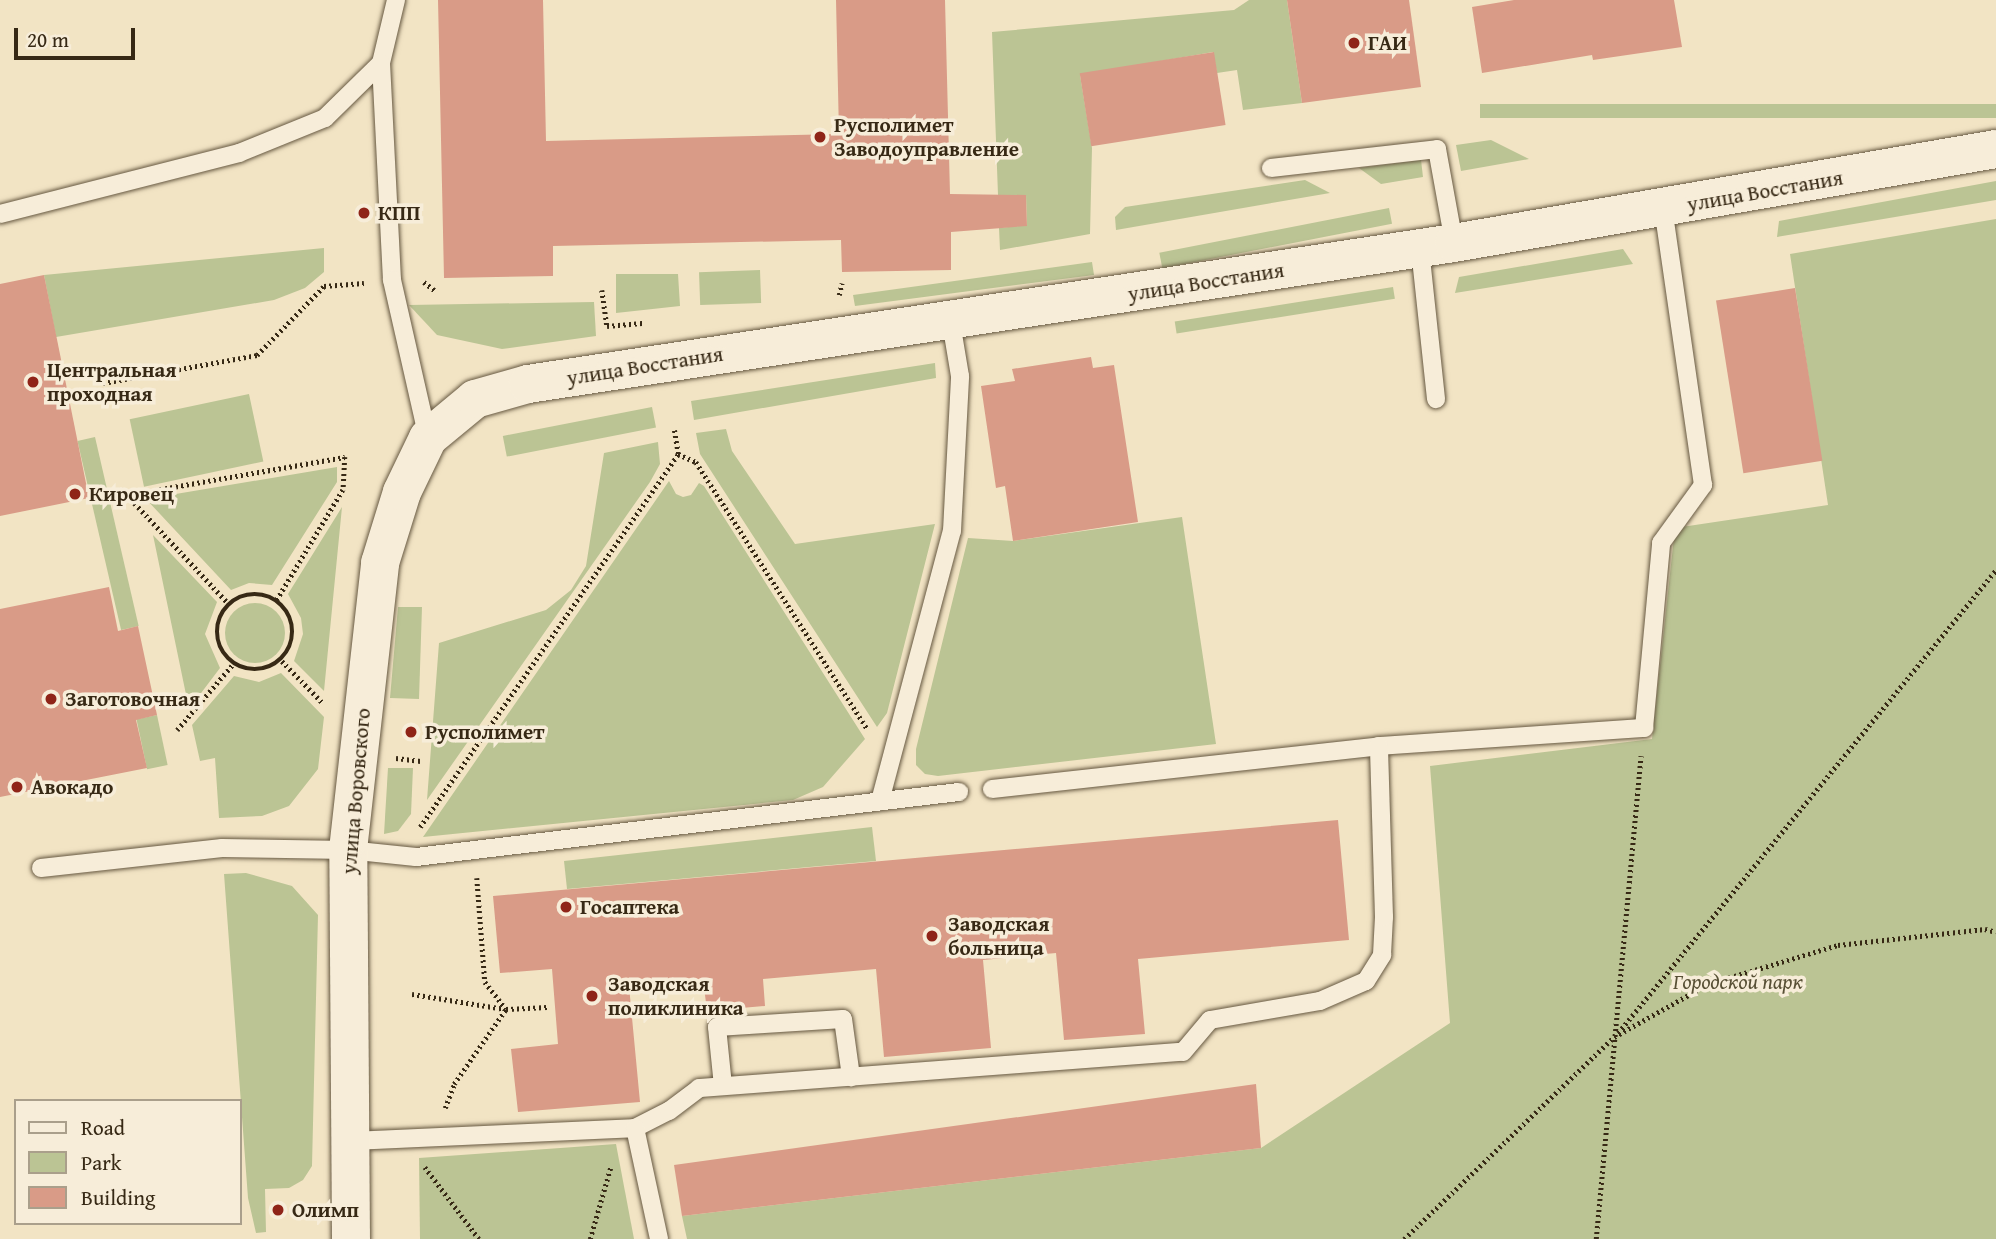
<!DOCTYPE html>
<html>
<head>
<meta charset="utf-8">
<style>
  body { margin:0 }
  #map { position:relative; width:1996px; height:1239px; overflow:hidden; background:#f2e4c4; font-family:"Gentium Book Plus",serif }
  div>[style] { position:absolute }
  .green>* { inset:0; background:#bbc494; transform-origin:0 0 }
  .round { border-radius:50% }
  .building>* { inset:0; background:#d99b87; transform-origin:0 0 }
  .path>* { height:4.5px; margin-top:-2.25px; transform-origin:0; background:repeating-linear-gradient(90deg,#372915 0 2px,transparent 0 5.5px) }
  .path>.ring { margin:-2.25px; padding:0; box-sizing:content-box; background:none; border:4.5px solid #372915; border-radius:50% }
  .roads { filter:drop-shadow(0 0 2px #665841) drop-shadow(0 0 2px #665841) }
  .lane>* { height:18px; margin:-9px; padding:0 9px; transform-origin:9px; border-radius:9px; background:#f7edd9 }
  .secondary>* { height:38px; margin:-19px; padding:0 19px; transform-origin:19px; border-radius:19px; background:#f7edd9 }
  .dots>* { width:19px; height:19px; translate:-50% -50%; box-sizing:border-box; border:4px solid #f7edd9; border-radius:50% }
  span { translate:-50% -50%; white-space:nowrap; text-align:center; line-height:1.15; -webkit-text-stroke:7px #f7edd9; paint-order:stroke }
  .poi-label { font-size:21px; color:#372915; font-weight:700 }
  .left { translate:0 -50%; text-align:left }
  .street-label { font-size:21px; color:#372915 }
  .park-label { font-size:21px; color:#585035; font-style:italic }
  .legend { position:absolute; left:14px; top:1099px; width:228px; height:126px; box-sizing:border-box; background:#f7edd9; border:2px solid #aa9f8b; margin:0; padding:9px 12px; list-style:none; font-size:21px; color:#372915 }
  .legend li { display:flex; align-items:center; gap:14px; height:35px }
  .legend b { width:35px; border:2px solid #aa9f8b }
  .scale { position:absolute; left:14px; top:28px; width:121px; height:32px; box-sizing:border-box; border:4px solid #372915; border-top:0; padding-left:9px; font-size:21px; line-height:24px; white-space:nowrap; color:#372915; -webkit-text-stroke:5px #f7edd9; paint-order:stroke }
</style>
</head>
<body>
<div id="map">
  <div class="green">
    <div style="clip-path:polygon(1249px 0,1287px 0,1302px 103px,1243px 110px,1237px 70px,1217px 73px,1213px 52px,1080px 75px,1092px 148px,1090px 234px,1000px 250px,999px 228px,1027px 225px,1026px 195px,998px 195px,992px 32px,1234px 10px)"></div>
    <div style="left:1996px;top:104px;width:14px;height:516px;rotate:90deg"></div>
    <div style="clip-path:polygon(1491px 140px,1529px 159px,1461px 171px,1456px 145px)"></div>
    <div style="clip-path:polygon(1421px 160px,1423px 177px,1381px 184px,1359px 168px)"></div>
    <div style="clip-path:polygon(1305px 180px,1330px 193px,1116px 230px,1115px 217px,1125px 207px)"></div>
    <div style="clip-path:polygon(1996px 181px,1996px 200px,1777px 237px,1779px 221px)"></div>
    <div style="left:1389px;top:208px;width:16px;height:234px;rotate:79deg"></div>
    <div style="clip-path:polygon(1996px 219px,1996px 1239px,687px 1239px,682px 1216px,1261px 1148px,1450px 1023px,1430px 766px,1652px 739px,1675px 528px,1828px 505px,1790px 254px)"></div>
    <div style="clip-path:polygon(324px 248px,324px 272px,305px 288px,274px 300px,56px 337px,44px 275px)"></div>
    <div style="clip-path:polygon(1623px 249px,1633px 264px,1455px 293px,1459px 277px)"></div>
    <div style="clip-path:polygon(1092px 262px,1094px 275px,855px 306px,853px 295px)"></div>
    <div style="left:760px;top:270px;width:33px;height:61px;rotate:88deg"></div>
    <div style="clip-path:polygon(616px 274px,678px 274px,680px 306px,616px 313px)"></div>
    <div style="left:1393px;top:287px;width:12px;height:221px;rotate:81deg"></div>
    <div style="clip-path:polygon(594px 302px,596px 336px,502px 349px,437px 335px,409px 305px)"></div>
    <div style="clip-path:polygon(935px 363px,936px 378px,694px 420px,691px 401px)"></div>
    <div style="left:249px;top:394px;width:69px;height:122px;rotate:78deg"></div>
    <div style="left:652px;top:407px;width:21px;height:152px;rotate:79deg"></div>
    <div style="clip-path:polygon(726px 429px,732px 451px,795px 544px,935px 524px,887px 713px,877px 727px,700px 454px,696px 433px)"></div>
    <div style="left:95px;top:437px;width:194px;height:18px;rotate:77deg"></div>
    <div style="clip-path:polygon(658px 442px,660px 464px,650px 482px,427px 800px,439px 643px,546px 610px,571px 590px,586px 566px,604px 453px)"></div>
    <div style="clip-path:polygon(337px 467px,337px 482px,272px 585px,249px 583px,231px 590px,146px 499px)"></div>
    <div style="clip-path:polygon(669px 481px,676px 494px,683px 497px,691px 495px,699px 483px,704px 486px,865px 739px,823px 787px,793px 800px,423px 837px)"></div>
    <div style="clip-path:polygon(342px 507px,324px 691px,294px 661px,303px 634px,301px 618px,288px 594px)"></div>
    <div style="clip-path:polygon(1182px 517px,1216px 744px,938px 776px,925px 774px,916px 765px,916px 749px,968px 538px,1013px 541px)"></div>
    <div style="clip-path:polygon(153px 535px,217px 602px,205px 634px,220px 668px,189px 709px)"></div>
    <div class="round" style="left:225px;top:603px;width:60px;height:60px"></div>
    <div style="clip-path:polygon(398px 607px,422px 607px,419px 699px,390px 698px)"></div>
    <div style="clip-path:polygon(281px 673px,324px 717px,318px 769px,289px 806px,262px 816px,219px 818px,215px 758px,200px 761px,192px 725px,234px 676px,259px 682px)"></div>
    <div style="left:157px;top:715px;width:51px;height:21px;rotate:78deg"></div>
    <div style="clip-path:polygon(388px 768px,413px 768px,411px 814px,398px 831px,384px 834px)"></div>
    <div style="clip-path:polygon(872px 827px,876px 861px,567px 889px,564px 861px)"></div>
    <div style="clip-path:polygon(246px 873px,292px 886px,318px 915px,312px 1166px,303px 1180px,289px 1188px,265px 1189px,266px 1232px,256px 1233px,248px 1198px,224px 874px)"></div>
    <div style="clip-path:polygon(616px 1144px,634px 1239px,420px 1239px,419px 1158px)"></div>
  </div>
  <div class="building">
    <div style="clip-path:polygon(438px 0,543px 0,546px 141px,839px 134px,836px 0,945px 0,950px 194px,1026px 195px,1027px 226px,951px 232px,951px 270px,842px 272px,841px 240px,553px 246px,553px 276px,444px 278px)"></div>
    <div style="clip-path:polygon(1287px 0,1409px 0,1421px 87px,1302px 103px)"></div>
    <div style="clip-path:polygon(1514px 0,1674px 0,1682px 47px,1593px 60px,1592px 55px,1482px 73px,1472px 7px)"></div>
    <div style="left:1214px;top:52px;width:74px;height:136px;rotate:81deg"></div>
    <div style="clip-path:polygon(44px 275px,89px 498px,0 516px,0 284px)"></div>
    <div style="left:1795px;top:288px;width:175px;height:80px;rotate:81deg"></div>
    <div style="clip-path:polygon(1091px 357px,1093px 368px,1114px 365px,1138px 522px,1013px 541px,1005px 486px,996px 488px,981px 386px,1015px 381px,1012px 369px)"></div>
    <div style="clip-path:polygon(109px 587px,118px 631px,138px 626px,157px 715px,136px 720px,147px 768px,0 797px,0 609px)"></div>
    <div style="clip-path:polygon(1338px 820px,1349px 940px,1138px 959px,1145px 1034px,1064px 1040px,1056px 953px,983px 960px,991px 1048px,884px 1057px,876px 969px,763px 979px,765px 1006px,707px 1011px,703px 979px,629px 986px,640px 1102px,518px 1112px,511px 1049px,558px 1044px,552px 969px,500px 973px,493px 896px)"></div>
    <div style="clip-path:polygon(1256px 1084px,1261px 1148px,682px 1216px,674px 1165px)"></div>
  </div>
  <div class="path">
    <div style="left:424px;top:282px;width:16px;rotate:38deg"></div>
    <div style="left:602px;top:290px;width:36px;rotate:82deg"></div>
    <div style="left:607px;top:326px;width:38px;rotate:-5deg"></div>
    <div style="left:839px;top:295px;width:12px;rotate:-76deg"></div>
    <div style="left:103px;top:383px;width:157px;rotate:-10.3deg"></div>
    <div style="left:257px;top:355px;width:96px;rotate:-45.8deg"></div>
    <div style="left:324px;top:286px;width:40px;rotate:-4.3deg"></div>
    <div style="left:678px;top:454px;width:20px;rotate:24deg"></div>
    <div style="left:696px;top:462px;width:318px;rotate:57.3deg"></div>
    <div style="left:127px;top:495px;width:221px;rotate:-9.9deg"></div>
    <div style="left:345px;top:457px;width:33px;rotate:93deg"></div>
    <div style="left:343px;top:490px;width:128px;rotate:121deg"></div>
    <div style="left:127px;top:495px;width:149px;rotate:46.9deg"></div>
    <div class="ring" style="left:217px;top:594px;width:71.5px;height:71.5px"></div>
    <div style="left:282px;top:661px;width:59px;rotate:45.7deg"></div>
    <div style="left:177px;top:730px;width:87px;rotate:-49.7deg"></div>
    <div style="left:396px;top:758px;width:25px;rotate:7deg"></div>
    <div style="left:420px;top:827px;width:454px;rotate:-55.3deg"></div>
    <div style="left:678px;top:454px;width:24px;rotate:-99deg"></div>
    <div style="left:477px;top:878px;width:104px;rotate:85.6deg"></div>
    <div style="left:485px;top:982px;width:34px;rotate:52deg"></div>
    <div style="left:412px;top:994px;width:94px;rotate:9.2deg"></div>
    <div style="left:1618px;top:1033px;width:598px;rotate:-50.77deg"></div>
    <div style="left:445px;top:1108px;width:26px;rotate:-69deg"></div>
    <div style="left:454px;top:1084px;width:91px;rotate:-55.3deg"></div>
    <div style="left:506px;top:1009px;width:41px;rotate:-2.8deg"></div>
    <div style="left:425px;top:1167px;width:90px;rotate:53.1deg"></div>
    <div style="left:590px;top:1239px;width:76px;rotate:-74deg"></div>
    <div style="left:1404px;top:1239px;width:291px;rotate:-43.9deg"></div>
    <div style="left:1614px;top:1037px;width:108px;rotate:-29.4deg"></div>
    <div style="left:1708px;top:984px;width:136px;rotate:-16.7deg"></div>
    <div style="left:1838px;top:945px;width:148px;rotate:-6.2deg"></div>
    <div style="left:1985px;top:929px;width:11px;rotate:15deg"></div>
    <div style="left:1596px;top:1239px;width:485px;rotate:-84.7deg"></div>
  </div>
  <div class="roads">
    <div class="lane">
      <div style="left:396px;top:0;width:65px;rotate:103.4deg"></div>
      <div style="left:381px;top:63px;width:217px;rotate:87.1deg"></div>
      <div style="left:392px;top:280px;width:162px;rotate:77.2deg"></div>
      <div style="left:1271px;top:168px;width:167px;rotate:-6.5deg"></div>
      <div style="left:1437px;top:149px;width:96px;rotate:79.7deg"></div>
      <div style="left:0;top:214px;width:247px;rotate:-14.3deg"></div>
      <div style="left:239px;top:153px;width:93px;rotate:-22.1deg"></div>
      <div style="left:325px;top:118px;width:78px;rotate:-44.5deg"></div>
      <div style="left:1420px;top:249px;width:151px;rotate:83.9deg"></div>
      <div style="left:992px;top:789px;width:389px;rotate:-6.3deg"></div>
      <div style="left:1379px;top:746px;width:266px;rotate:-3.9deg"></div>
      <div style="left:1644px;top:728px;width:186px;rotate:-84.7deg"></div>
      <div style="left:1661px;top:543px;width:72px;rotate:-54.1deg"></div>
      <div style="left:1703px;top:485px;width:279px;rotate:-98.2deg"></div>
      <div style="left:880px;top:801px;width:279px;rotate:-75.1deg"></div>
      <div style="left:952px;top:531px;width:155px;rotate:-87deg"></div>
      <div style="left:960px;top:376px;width:55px;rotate:-99.5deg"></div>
      <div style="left:41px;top:868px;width:182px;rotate:-6.3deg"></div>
      <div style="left:222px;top:848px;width:126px;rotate:0.9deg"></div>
      <div style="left:348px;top:850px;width:68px;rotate:5.9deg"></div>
      <div style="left:416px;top:857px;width:547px;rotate:-6.83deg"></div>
      <div style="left:723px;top:1086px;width:59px;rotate:-95.8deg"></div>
      <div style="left:717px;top:1027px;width:126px;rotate:-3.6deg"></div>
      <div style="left:843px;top:1019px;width:59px;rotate:82.1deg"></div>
      <div style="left:635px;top:1128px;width:38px;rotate:-27deg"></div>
      <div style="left:669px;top:1111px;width:38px;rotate:-37deg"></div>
      <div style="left:699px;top:1088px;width:485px;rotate:-4.3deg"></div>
      <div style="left:1183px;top:1052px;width:42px;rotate:-49.8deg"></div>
      <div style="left:1210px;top:1020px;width:112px;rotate:-9.8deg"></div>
      <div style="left:1320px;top:1001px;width:50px;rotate:-23.5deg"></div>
      <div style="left:1366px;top:981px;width:31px;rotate:-58deg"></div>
      <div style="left:1382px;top:955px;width:38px;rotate:-87deg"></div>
      <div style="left:1384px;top:917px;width:171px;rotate:-91.7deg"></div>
      <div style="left:350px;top:1141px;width:285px;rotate:-2.6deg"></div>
      <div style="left:635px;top:1128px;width:114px;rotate:77.8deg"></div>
    </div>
    <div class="secondary">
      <div style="left:351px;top:1239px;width:389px;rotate:-90.4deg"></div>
      <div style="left:348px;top:850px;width:289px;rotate:-83.6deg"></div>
      <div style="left:380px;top:563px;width:74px;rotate:-72.8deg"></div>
      <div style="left:402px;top:492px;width:60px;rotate:-64.3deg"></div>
      <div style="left:428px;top:438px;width:61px;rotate:-39.7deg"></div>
      <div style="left:475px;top:399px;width:55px;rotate:-15.8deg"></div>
      <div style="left:528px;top:384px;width:937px;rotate:-8.66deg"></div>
      <div style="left:1454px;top:243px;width:550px;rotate:-9.84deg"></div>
    </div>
  </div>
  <div class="dots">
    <div style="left:1354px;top:43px;background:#8f2418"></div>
    <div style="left:820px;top:137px;background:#8f2418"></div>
    <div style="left:364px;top:213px;background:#8f2418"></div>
    <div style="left:33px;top:382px;background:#8f2418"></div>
    <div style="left:75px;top:494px;background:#8f2418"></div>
    <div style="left:51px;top:699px;background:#8f2418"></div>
    <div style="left:411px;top:732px;background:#8f2418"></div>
    <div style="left:17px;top:787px;background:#8f2418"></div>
    <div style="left:566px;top:907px;background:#8f2418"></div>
    <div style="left:932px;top:936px;background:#8f2418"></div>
    <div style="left:592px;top:996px;background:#8f2418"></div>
    <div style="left:278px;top:1210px;background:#8f2418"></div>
  </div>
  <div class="poi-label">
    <span class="left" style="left:1368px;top:43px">ГАИ</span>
    <span class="left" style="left:834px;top:137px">Русполимет<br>Заводоуправление</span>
    <span class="left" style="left:378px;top:213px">КПП</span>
    <span class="left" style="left:47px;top:382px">Центральная<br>проходная</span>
    <span class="left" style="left:89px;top:494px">Кировец</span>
    <span class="left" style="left:65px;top:699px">Заготовочная</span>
    <span class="left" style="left:425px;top:732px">Русполимет</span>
    <span class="left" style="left:31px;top:787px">Авокадо</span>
    <span class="left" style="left:580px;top:907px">Госаптека</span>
    <span class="left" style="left:948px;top:936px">Заводская<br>больница</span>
    <span class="left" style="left:608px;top:996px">Заводская<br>поликлиника</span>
    <span class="left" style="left:292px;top:1210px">Олимп</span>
  </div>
  <div class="street-label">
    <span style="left:1765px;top:191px;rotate:-10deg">улица Восстания</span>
    <span style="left:1206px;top:282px;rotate:-9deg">улица Восстания</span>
    <span style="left:645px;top:366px;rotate:-9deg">улица Восстания</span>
    <span style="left:356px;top:791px;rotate:-85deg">улица Воровского</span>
  </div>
  <div class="park-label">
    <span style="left:1738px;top:982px">Городской парк</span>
  </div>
  <ul class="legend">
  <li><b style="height:9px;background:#f7edd9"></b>Road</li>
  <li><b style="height:19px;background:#bbc494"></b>Park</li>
  <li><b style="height:19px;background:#d99b87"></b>Building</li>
  </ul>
  <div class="scale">20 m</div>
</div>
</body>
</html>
